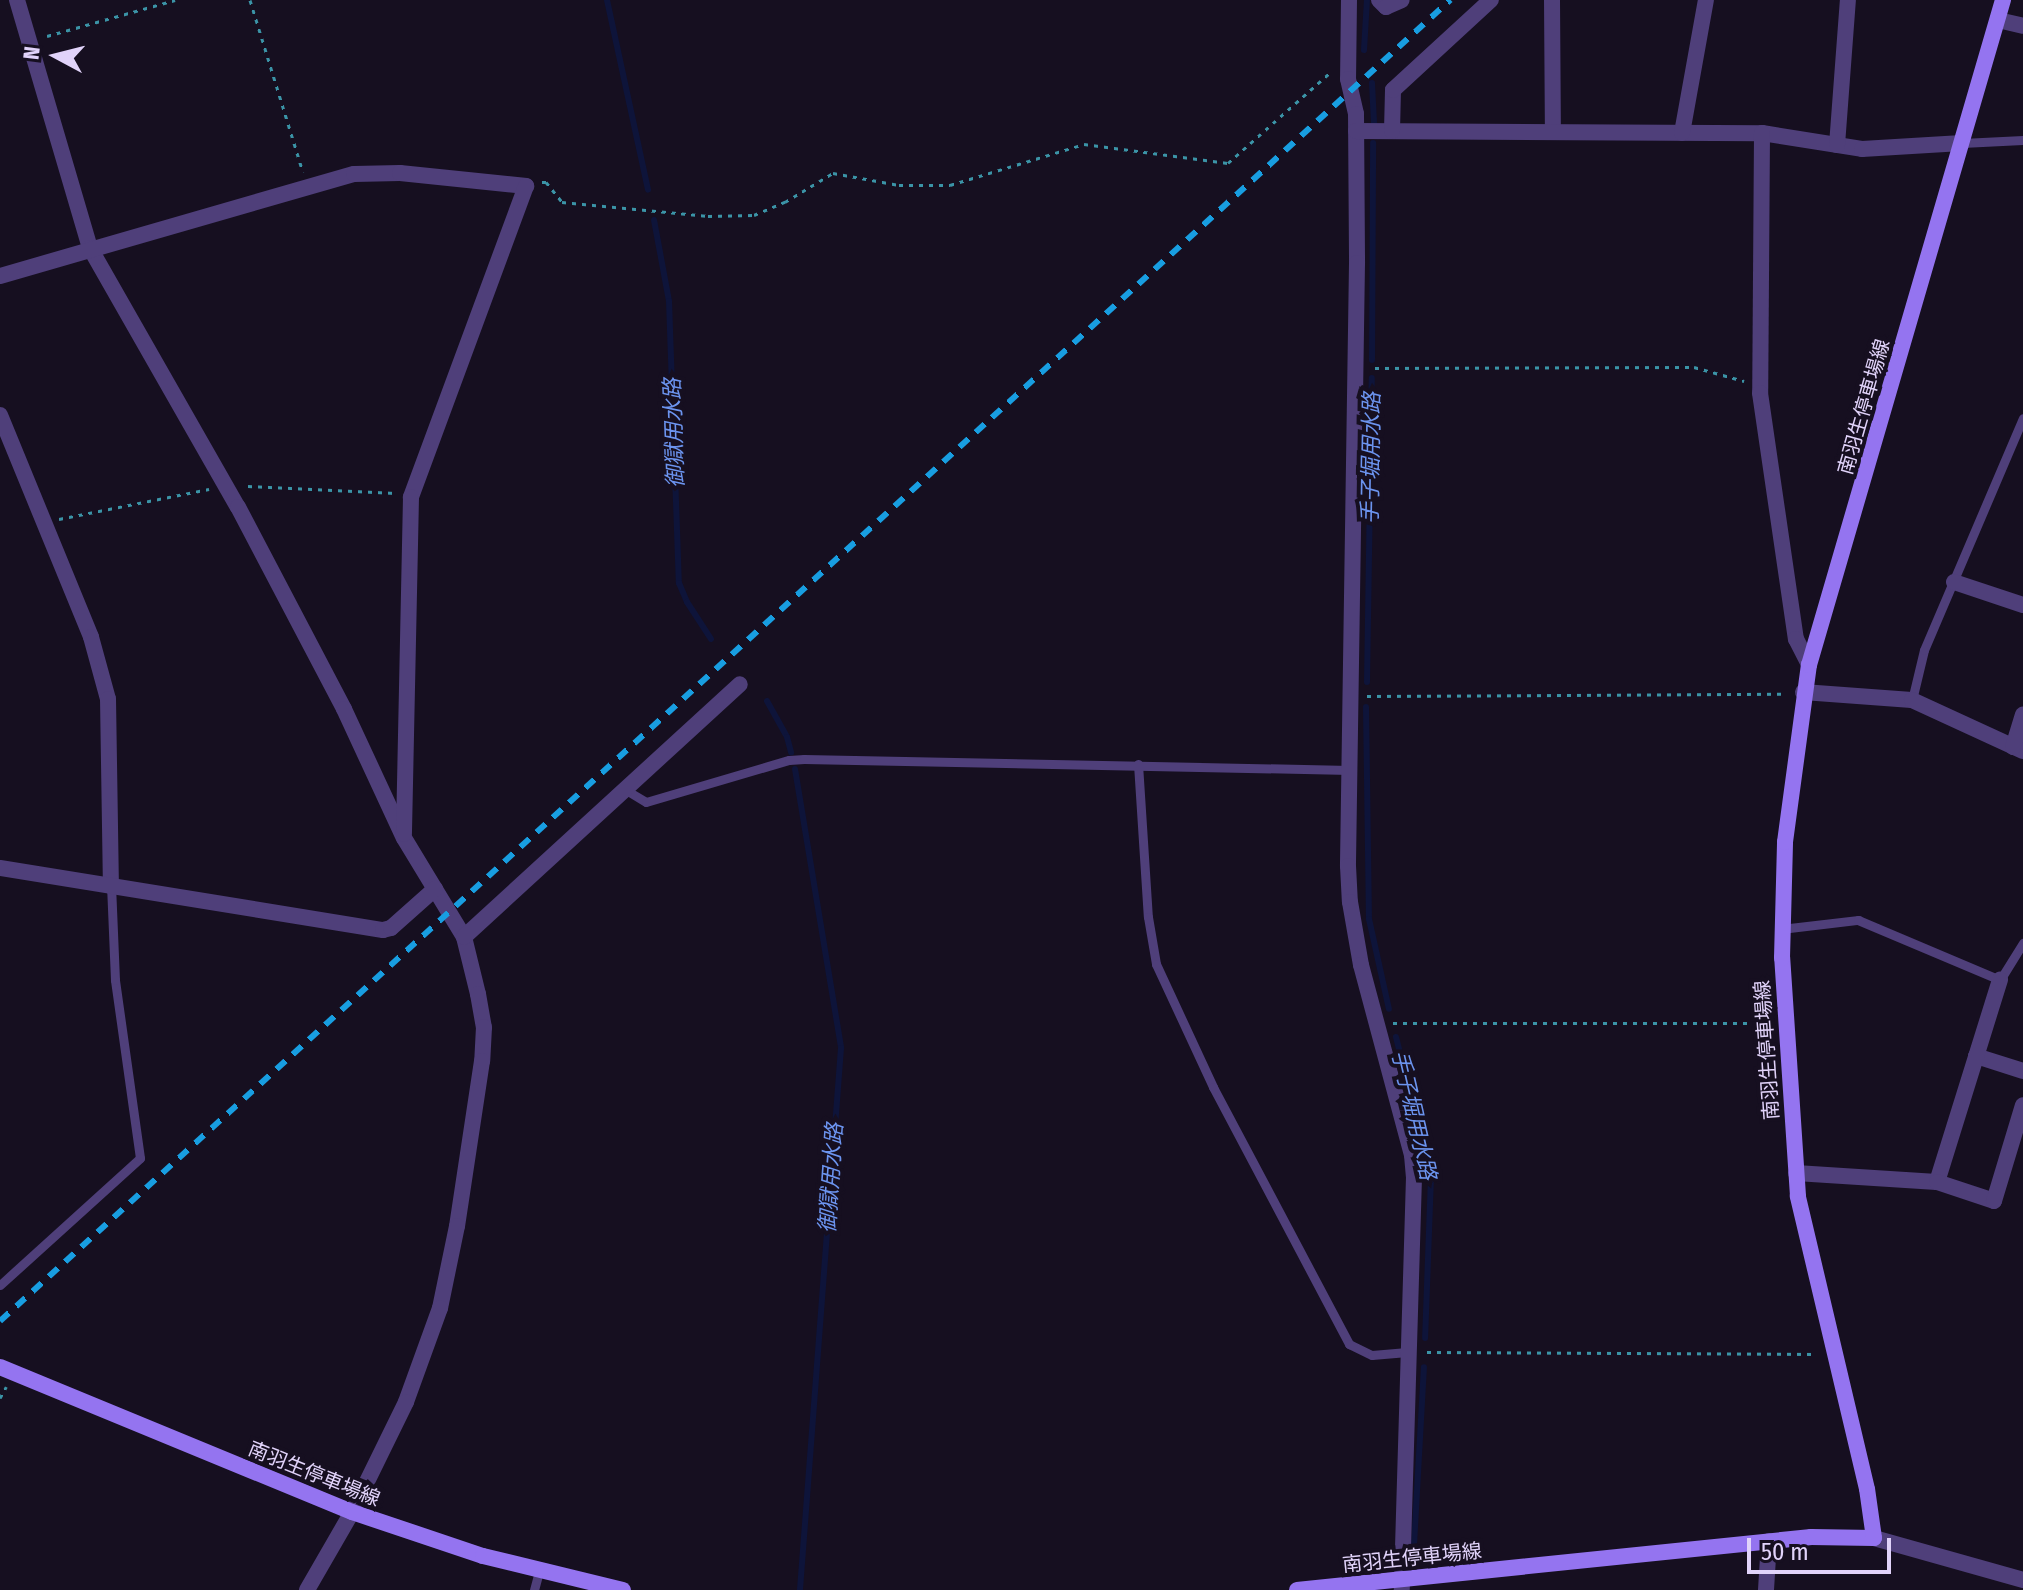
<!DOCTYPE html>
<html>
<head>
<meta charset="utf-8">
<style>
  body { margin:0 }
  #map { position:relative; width:2023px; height:1590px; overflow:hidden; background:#160f20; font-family:"Fira Sans Condensed","Noto Sans JP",sans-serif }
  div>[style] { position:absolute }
  .stream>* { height:6px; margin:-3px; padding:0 3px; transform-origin:3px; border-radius:3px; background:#0e143a }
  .path>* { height:3px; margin-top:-1.5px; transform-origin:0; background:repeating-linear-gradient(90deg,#3b94a7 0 4px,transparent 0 10px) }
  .service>* { height:9px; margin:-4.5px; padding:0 4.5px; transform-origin:4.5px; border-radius:4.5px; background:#4f3f7a }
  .minor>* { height:16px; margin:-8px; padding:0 8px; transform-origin:8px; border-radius:8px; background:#4f3f7a }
  .tertiary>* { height:16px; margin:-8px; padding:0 8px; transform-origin:8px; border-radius:8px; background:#4f3f7a }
  .secondary>* { height:16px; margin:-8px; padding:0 8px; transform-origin:8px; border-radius:8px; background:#9474f0 }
  .rail>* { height:6px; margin-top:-3px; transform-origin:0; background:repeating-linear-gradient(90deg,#189ee1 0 12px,transparent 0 22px) }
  span { translate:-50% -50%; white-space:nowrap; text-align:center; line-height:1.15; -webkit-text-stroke:8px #160f20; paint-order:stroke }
  .street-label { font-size:20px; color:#e1d3fa }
  .water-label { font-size:22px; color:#6c94ef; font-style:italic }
  .north { position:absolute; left:16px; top:16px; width:80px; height:80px; -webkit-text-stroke:6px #160f20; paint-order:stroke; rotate:277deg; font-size:22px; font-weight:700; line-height:32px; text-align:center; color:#e1d3fa }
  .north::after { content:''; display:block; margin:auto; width:28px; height:36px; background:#e1d3fa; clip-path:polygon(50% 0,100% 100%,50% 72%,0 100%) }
  .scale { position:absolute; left:1747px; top:1538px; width:144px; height:36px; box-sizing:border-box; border:4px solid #e1d3fa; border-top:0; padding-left:10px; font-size:24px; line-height:28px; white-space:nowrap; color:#e1d3fa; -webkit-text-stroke:6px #160f20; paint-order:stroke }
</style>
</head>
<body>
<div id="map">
  <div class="stream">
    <div style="left:607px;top:0;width:194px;rotate:77.8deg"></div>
    <div style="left:1364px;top:50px;width:50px;rotate:-86.6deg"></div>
    <div style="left:1372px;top:83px;width:40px;rotate:87.1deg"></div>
    <div style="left:654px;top:220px;width:82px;rotate:79.5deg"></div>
    <div style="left:669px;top:301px;width:282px;rotate:88deg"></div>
    <div style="left:679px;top:583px;width:21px;rotate:67deg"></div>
    <div style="left:687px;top:602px;width:44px;rotate:57deg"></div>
    <div style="left:1372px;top:360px;width:217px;rotate:-89.7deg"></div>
    <div style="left:1367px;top:682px;width:304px;rotate:-89.1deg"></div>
    <div style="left:767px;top:701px;width:41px;rotate:60.9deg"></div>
    <div style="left:787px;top:737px;width:16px;rotate:75deg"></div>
    <div style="left:1366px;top:707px;width:212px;rotate:89.2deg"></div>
    <div style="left:1369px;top:919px;width:92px;rotate:77.5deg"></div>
    <div style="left:795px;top:769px;width:283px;rotate:80.6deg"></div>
    <div style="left:841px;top:1048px;width:544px;rotate:94.33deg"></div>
    <div style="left:1396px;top:1037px;width:144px;rotate:76deg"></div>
    <div style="left:1431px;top:1177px;width:161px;rotate:92.1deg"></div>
    <div style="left:1414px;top:1545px;width:178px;rotate:-86.8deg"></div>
  </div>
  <div class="path">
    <div style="left:250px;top:0;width:180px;rotate:72.9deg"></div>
    <div style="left:47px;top:36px;width:133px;rotate:-15.7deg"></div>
    <div style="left:542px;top:182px;width:4px"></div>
    <div style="left:546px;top:182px;width:26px;rotate:51deg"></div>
    <div style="left:562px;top:202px;width:147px;rotate:5.5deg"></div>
    <div style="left:708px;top:216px;width:46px;rotate:-1.2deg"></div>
    <div style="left:754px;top:215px;width:34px;rotate:-23deg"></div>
    <div style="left:785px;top:202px;width:56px;rotate:-31.1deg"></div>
    <div style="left:833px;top:173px;width:67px;rotate:10.3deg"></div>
    <div style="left:899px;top:185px;width:51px"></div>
    <div style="left:950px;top:185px;width:140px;rotate:-17deg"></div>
    <div style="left:1084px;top:144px;width:145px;rotate:7.5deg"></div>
    <div style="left:1228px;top:163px;width:137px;rotate:-41.5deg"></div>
    <div style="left:1375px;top:368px;width:319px;rotate:-0.2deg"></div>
    <div style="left:1694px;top:367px;width:52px;rotate:15.6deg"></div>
    <div style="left:248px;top:486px;width:148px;rotate:2.7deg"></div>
    <div style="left:59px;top:519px;width:153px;rotate:-11.3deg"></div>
    <div style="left:1367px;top:696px;width:420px;rotate:-0.3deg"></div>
    <div style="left:1393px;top:1023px;width:376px"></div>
    <div style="left:1427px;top:1352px;width:389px;rotate:0.3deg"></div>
    <div style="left:0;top:1398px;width:13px;rotate:-61deg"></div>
  </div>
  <div class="service">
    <div style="left:1962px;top:143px;width:61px;rotate:-2.8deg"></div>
    <div style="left:1912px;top:700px;width:51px;rotate:-76.5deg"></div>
    <div style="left:1924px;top:650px;width:252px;rotate:-66.9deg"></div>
    <div style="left:1138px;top:764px;width:153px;rotate:86.3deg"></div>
    <div style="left:1148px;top:917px;width:48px;rotate:80.3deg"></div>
    <div style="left:1156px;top:964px;width:136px;rotate:65.1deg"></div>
    <div style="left:1213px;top:1087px;width:291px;rotate:62.1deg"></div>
    <div style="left:1349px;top:1344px;width:25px;rotate:26deg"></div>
    <div style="left:1372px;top:1355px;width:38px;rotate:-5deg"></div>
    <div style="left:626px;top:790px;width:23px;rotate:31deg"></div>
    <div style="left:646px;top:802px;width:149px;rotate:-16.4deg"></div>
    <div style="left:789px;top:760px;width:15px;rotate:-4deg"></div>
    <div style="left:804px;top:759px;width:546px;rotate:1.15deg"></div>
    <div style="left:1781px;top:929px;width:78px;rotate:-6.7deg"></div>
    <div style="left:1858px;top:920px;width:154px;rotate:22.9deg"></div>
    <div style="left:2000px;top:980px;width:44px;rotate:-58.1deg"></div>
    <div style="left:0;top:1285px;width:189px;rotate:-42.2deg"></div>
    <div style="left:140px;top:1158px;width:180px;rotate:-98deg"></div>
    <div style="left:115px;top:980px;width:94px;rotate:-92.4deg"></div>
    <div style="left:534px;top:1590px;width:23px;rotate:-75deg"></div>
  </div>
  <div class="minor">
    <div style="left:17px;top:0;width:259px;rotate:73.6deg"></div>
    <div style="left:90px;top:248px;width:298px;rotate:60.3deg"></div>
    <div style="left:238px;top:507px;width:228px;rotate:62.3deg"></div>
    <div style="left:344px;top:709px;width:142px;rotate:65.1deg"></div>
    <div style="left:404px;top:838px;width:116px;rotate:58.8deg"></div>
    <div style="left:464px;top:937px;width:59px;rotate:76.2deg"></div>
    <div style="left:478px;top:994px;width:34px;rotate:80deg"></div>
    <div style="left:484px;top:1027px;width:34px;rotate:93deg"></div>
    <div style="left:482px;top:1061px;width:167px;rotate:98.6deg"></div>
    <div style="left:457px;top:1226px;width:84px;rotate:101.7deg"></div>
    <div style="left:440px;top:1308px;width:100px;rotate:109.9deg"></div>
    <div style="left:406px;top:1402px;width:123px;rotate:116.1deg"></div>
    <div style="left:352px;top:1512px;width:90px;rotate:120deg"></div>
    <div style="left:1349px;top:0;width:79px;rotate:90.7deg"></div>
    <div style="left:1348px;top:79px;width:36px;rotate:77deg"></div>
    <div style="left:1356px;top:114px;width:149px;rotate:89.6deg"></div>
    <div style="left:1357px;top:263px;width:603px;rotate:90.86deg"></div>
    <div style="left:1348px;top:866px;width:36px;rotate:87deg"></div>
    <div style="left:1350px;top:902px;width:64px;rotate:80.1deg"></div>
    <div style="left:1361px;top:965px;width:197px;rotate:75deg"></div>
    <div style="left:1412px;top:1155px;width:22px;rotate:85deg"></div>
    <div style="left:1414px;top:1177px;width:413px;rotate:91.7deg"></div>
    <div style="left:1379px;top:0;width:10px;rotate:45deg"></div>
    <div style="left:1386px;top:7px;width:17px;rotate:-24deg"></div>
    <div style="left:1552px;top:0;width:132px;rotate:89.6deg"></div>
    <div style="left:1998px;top:20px;width:26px;rotate:13deg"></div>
    <div style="left:1356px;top:131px;width:406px;rotate:0.3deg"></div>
    <div style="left:1762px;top:133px;width:101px;rotate:9.1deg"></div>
    <div style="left:1862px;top:149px;width:100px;rotate:-3.4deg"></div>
    <div style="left:1392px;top:131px;width:41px;rotate:-88.6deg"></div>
    <div style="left:1393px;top:90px;width:133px;rotate:-42.6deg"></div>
    <div style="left:1682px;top:133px;width:135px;rotate:-79.8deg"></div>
    <div style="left:1762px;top:133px;width:260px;rotate:90.4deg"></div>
    <div style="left:1760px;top:393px;width:249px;rotate:81.7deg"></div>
    <div style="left:1796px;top:639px;width:29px;rotate:63deg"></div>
    <div style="left:1837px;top:145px;width:145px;rotate:-85.7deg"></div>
    <div style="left:0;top:276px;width:368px;rotate:-16.1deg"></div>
    <div style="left:354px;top:174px;width:46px;rotate:-1.2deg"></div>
    <div style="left:400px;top:173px;width:127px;rotate:5.9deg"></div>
    <div style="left:526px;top:186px;width:332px;rotate:110.3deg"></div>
    <div style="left:411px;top:497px;width:337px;rotate:91.2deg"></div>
    <div style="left:0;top:415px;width:240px;rotate:67.7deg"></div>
    <div style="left:91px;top:637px;width:64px;rotate:74.7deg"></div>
    <div style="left:108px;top:699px;width:187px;rotate:89.1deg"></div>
    <div style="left:1954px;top:582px;width:73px;rotate:18.4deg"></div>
    <div style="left:1803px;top:692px;width:109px;rotate:4.2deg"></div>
    <div style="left:1912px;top:700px;width:122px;rotate:24.7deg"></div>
    <div style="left:2013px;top:747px;width:34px;rotate:-73deg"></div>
    <div style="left:0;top:868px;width:388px;rotate:9.2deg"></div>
    <div style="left:383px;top:930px;width:8px;rotate:-14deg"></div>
    <div style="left:391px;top:928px;width:59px;rotate:-41.6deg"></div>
    <div style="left:464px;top:937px;width:374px;rotate:-42.5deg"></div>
    <div style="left:1976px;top:1056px;width:49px;rotate:17.7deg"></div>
    <div style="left:1796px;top:1173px;width:141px;rotate:3.7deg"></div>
    <div style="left:1937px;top:1182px;width:212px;rotate:-72.7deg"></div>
    <div style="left:1937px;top:1182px;width:60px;rotate:18.4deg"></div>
    <div style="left:1994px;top:1201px;width:100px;rotate:-73.2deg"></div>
    <div style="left:1766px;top:1590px;width:49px;rotate:-86.5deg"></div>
  </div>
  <div class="tertiary">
    <div style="left:1874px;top:1538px;width:155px;rotate:15.7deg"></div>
  </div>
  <div class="secondary">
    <div style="left:0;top:1367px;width:381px;rotate:22.4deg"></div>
    <div style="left:352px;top:1512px;width:138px;rotate:18.6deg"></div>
    <div style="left:483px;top:1556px;width:144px;rotate:13.7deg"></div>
    <div style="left:1297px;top:1590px;width:517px;rotate:-5.89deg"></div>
    <div style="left:1811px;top:1537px;width:63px;rotate:0.9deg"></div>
    <div style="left:1874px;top:1538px;width:49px;rotate:-98.1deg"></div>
    <div style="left:1867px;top:1489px;width:301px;rotate:-103.3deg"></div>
    <div style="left:1798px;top:1196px;width:239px;rotate:-93.8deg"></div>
    <div style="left:1782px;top:958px;width:116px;rotate:-88.5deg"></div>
    <div style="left:1785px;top:842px;width:179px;rotate:-82.3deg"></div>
    <div style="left:1809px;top:665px;width:693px;rotate:-73.74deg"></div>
  </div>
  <div class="rail">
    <div style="left:0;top:1321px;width:1962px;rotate:-42.33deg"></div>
  </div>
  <div class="street-label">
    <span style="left:1864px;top:407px;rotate:-74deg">南羽生停車場線</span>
    <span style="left:1767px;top:1050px;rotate:-94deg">南羽生停車場線</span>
    <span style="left:314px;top:1474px;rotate:22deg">南羽生停車場線</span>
    <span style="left:1412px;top:1558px;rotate:-6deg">南羽生停車場線</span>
  </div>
  <div class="water-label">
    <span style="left:674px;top:433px;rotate:-92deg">御獄用水路</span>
    <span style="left:1371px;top:458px;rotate:-89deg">手子堀用水路</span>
    <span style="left:1414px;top:1115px;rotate:77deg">手子堀用水路</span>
    <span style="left:831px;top:1178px;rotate:-86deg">御獄用水路</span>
  </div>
  <div class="north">N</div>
  <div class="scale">50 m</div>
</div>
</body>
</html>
